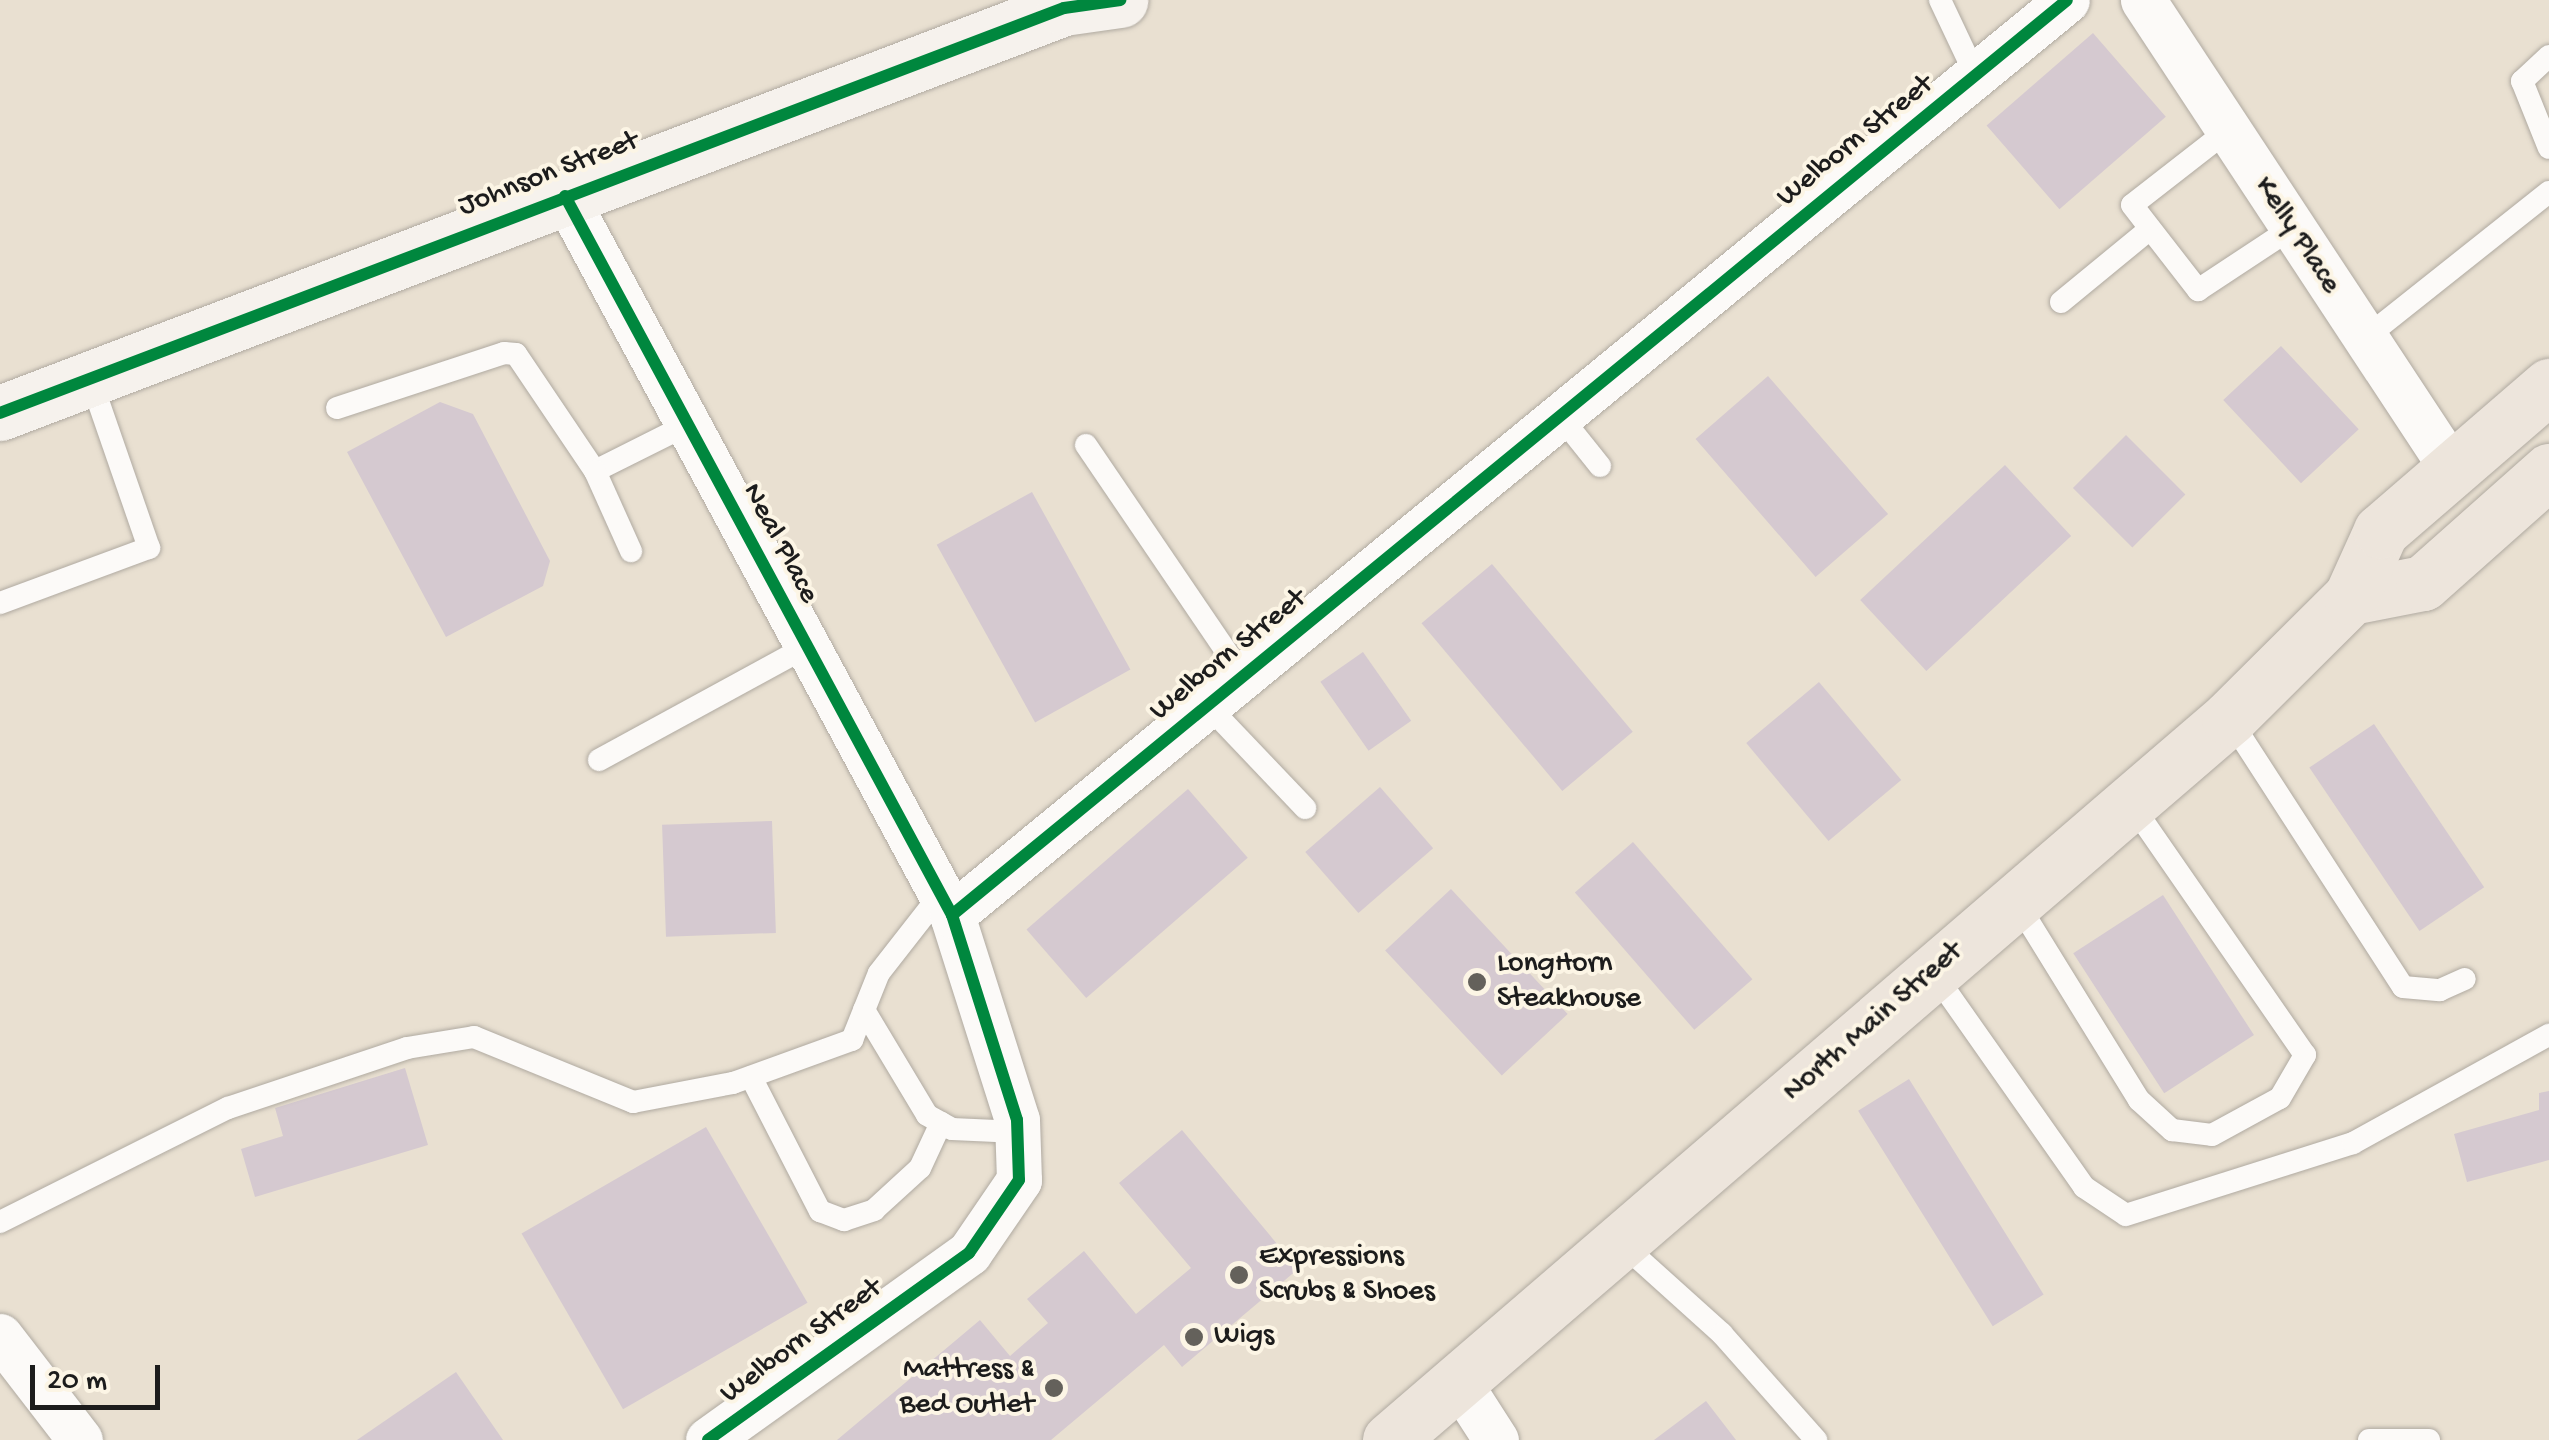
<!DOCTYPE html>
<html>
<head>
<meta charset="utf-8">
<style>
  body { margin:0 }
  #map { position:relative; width:2549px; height:1440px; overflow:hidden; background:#e9e0d1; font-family:"Gochi Hand",sans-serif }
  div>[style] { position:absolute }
  .building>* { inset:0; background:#d5c9d0; transform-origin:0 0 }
  .roads { filter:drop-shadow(0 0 2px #b0aaa1) drop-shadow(0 0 2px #b0aaa1) }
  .lane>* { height:22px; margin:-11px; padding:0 11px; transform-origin:11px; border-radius:11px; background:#fcfaf8 }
  .street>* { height:45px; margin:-22.5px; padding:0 22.5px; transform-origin:22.5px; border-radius:22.5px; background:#fcfaf8 }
  .secondary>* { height:55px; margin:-27.5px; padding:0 27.5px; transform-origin:27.5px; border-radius:27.5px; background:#f6f2ed }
  .primary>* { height:55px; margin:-27.5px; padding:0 27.5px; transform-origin:27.5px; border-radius:27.5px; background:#ede5dc }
  .cycleway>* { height:12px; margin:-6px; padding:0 6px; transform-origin:6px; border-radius:6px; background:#00873e }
  .dots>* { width:28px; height:28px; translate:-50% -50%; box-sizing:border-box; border:5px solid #fcf5e5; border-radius:50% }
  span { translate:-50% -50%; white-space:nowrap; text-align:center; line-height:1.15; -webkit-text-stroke:8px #fcf5e5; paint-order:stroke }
  .street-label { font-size:30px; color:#1c1c1c }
  .poi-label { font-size:30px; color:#1c1c1c }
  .left { translate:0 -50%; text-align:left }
  .right { translate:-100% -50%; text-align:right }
  .scale { position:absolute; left:30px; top:1365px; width:130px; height:45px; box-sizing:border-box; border:5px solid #1c1c1c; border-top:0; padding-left:12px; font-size:30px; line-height:35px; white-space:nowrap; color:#1c1c1c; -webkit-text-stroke:8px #fcf5e5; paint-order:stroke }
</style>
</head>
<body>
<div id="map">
  <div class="building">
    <div style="left:2093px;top:33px;width:111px;height:141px;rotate:49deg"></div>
    <div style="left:2281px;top:346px;width:114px;height:79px;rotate:47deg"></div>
    <div style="left:1768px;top:376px;width:183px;height:96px;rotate:49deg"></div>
    <div style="clip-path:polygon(440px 402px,473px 414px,550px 561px,543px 586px,446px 637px,347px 452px)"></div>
    <div style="left:2126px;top:435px;width:84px;height:75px;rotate:45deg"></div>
    <div style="left:2005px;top:465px;width:97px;height:198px;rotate:47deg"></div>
    <div style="left:1032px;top:492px;width:203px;height:109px;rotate:61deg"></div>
    <div style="left:1492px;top:564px;width:219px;height:92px;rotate:50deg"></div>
    <div style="left:1363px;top:652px;width:84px;height:52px;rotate:55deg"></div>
    <div style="left:1819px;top:682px;width:128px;height:95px;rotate:50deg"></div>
    <div style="left:2374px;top:724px;width:197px;height:78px;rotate:56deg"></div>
    <div style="left:1380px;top:787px;width:81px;height:99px;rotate:49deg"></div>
    <div style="left:1188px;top:789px;width:91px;height:214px;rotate:49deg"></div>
    <div style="left:772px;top:821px;width:112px;height:110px;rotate:88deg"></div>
    <div style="left:1633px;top:842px;width:182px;height:77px;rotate:49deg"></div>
    <div style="left:1451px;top:889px;width:171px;height:90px;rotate:47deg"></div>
    <div style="left:2163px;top:895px;width:167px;height:107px;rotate:57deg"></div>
    <div style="clip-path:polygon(405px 1068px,428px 1145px,255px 1197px,241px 1149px,283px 1136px,275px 1108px)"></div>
    <div style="left:1909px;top:1079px;width:254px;height:60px;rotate:58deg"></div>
    <div style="clip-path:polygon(2549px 1091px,2549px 1160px,2467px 1182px,2454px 1134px,2539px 1110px,2539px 1093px)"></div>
    <div style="left:706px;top:1127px;width:203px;height:213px;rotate:60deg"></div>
    <div style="clip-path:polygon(1182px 1130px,1298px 1269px,1182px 1367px,1164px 1345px,1051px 1440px,837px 1440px,980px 1320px,1010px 1356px,1048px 1323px,1027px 1299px,1084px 1251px,1136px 1314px,1191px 1268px,1119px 1183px)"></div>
    <div style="clip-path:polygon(456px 1372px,503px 1440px,357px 1440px)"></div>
    <div style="clip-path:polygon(1706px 1401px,1736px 1440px,1654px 1440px)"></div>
  </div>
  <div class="roads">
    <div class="lane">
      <div style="left:1940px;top:0;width:84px;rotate:64.7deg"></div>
      <div style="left:2549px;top:56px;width:37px;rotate:137deg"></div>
      <div style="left:2522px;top:81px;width:72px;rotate:68.1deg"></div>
      <div style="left:2227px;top:131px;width:120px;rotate:142.1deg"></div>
      <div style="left:2132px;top:205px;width:108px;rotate:52.2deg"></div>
      <div style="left:2198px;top:290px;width:113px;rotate:-33.4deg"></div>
      <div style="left:2061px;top:302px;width:115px;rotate:-39.4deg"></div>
      <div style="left:2364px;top:339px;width:236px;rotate:-38.5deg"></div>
      <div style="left:337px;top:408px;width:176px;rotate:-18.2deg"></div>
      <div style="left:504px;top:353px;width:12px;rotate:5deg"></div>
      <div style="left:516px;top:354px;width:141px;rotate:56deg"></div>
      <div style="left:595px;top:471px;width:103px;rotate:-26.6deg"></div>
      <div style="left:1560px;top:416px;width:64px;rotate:51.3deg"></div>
      <div style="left:1086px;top:445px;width:279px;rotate:55.8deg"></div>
      <div style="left:595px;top:471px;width:88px;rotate:65.8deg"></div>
      <div style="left:0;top:603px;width:159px;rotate:-20.3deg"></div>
      <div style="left:149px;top:548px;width:180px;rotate:-109.1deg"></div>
      <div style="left:1208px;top:706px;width:141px;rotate:46.4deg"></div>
      <div style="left:2229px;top:718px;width:320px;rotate:57.1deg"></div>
      <div style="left:2403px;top:987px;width:37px;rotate:5deg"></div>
      <div style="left:2440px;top:990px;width:27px;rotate:-24deg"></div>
      <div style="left:599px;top:760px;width:236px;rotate:-28.6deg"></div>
      <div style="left:2016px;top:901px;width:234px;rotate:58.3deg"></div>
      <div style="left:2139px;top:1100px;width:45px;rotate:42.3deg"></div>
      <div style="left:2172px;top:1130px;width:40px;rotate:7.1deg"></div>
      <div style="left:2212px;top:1135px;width:77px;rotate:-28.6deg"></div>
      <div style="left:2280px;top:1098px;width:50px;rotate:-59.8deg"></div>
      <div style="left:2305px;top:1055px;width:308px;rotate:-124.7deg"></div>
      <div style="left:1933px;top:972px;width:263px;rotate:54.9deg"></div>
      <div style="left:2084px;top:1187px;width:50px;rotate:33.7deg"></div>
      <div style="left:2126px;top:1215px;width:238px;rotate:-17.6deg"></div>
      <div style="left:2353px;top:1143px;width:224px;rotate:-28.9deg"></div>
      <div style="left:864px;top:1010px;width:122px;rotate:59deg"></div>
      <div style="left:927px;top:1115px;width:29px;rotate:29deg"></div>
      <div style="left:952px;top:1129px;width:66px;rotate:2.6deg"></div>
      <div style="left:751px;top:1077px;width:151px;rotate:62.8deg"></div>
      <div style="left:820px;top:1211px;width:26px;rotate:21deg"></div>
      <div style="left:844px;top:1220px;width:32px;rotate:-18deg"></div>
      <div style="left:874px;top:1210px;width:62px;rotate:-42.4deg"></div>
      <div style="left:920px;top:1168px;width:50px;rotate:-65deg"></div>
      <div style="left:0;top:1222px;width:255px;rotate:-26.6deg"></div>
      <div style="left:228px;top:1108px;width:189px;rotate:-18.5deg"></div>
      <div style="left:407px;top:1048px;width:68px;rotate:-9.3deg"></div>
      <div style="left:474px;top:1037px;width:172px;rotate:22.2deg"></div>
      <div style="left:633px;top:1102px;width:102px;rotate:-10.8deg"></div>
      <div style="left:733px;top:1083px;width:127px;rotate:-19.9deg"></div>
      <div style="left:852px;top:1040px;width:72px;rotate:-68.1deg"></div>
      <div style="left:879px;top:973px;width:99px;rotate:-52deg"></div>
      <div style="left:1620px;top:1242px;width:137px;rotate:42deg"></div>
      <div style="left:1722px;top:1334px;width:142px;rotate:48.4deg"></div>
      <div style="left:2369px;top:1440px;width:60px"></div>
    </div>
    <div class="street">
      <div style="left:2143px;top:0;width:562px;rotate:56.62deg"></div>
      <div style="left:565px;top:196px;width:817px;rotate:61.71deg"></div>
      <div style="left:952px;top:915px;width:215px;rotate:72.4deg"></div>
      <div style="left:1017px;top:1120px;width:60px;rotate:88.1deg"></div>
      <div style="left:1019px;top:1180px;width:88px;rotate:124.4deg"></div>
      <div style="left:969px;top:1253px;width:321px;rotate:144.4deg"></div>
      <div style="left:952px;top:915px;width:1442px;rotate:-39.37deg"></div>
      <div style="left:0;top:1336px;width:131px;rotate:52.4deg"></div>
      <div style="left:1458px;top:1381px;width:70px;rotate:57.2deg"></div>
    </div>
    <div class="secondary">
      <div style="left:0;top:413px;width:1138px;rotate:-20.84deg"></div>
      <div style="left:1064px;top:8px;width:57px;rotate:-8.1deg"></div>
    </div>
    <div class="primary">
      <div style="left:2351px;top:597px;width:73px;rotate:-11deg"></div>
      <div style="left:2423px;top:583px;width:169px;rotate:-41.6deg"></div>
      <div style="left:1390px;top:1440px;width:1107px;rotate:-40.71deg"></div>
      <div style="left:2229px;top:718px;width:172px;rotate:-44.8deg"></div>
      <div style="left:2351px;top:597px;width:72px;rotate:-65.6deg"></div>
      <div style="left:2381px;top:531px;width:222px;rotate:-40.8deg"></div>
    </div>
  </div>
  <div class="cycleway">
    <div style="left:565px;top:196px;width:817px;rotate:61.71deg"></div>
    <div style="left:952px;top:915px;width:215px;rotate:72.4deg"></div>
    <div style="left:1017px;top:1120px;width:60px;rotate:88.1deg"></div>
    <div style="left:1019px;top:1180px;width:88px;rotate:124.4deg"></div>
    <div style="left:969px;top:1253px;width:321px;rotate:144.4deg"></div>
    <div style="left:0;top:413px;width:1138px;rotate:-20.84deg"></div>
    <div style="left:1064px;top:8px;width:57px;rotate:-8.1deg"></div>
    <div style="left:952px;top:915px;width:1442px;rotate:-39.37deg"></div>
  </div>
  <div class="dots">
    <div style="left:1477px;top:982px;background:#64615b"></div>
    <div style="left:1239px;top:1275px;background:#64615b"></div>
    <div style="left:1194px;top:1337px;background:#64615b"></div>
    <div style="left:1054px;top:1388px;background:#64615b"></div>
  </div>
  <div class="street-label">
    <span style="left:1856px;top:142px;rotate:-39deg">Welborn Street</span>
    <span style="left:549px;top:175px;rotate:-21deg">Johnson Street</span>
    <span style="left:2296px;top:236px;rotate:57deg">Kelly Place</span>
    <span style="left:779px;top:544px;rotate:62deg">Neal Place</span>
    <span style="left:1229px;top:656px;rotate:-39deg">Welborn Street</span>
    <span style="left:1874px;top:1023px;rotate:-41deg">North Main Street</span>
    <span style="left:802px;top:1342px;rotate:-36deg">Welborn Street</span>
  </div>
  <div class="poi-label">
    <span class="left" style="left:1497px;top:982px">LongHorn<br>Steakhouse</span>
    <span class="left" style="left:1259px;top:1275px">Expressions<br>Scrubs &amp; Shoes</span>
    <span class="left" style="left:1214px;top:1337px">Wigs</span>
    <span class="right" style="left:1034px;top:1388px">Mattress &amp;<br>Bed Outlet</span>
  </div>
  <div class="scale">20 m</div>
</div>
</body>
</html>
